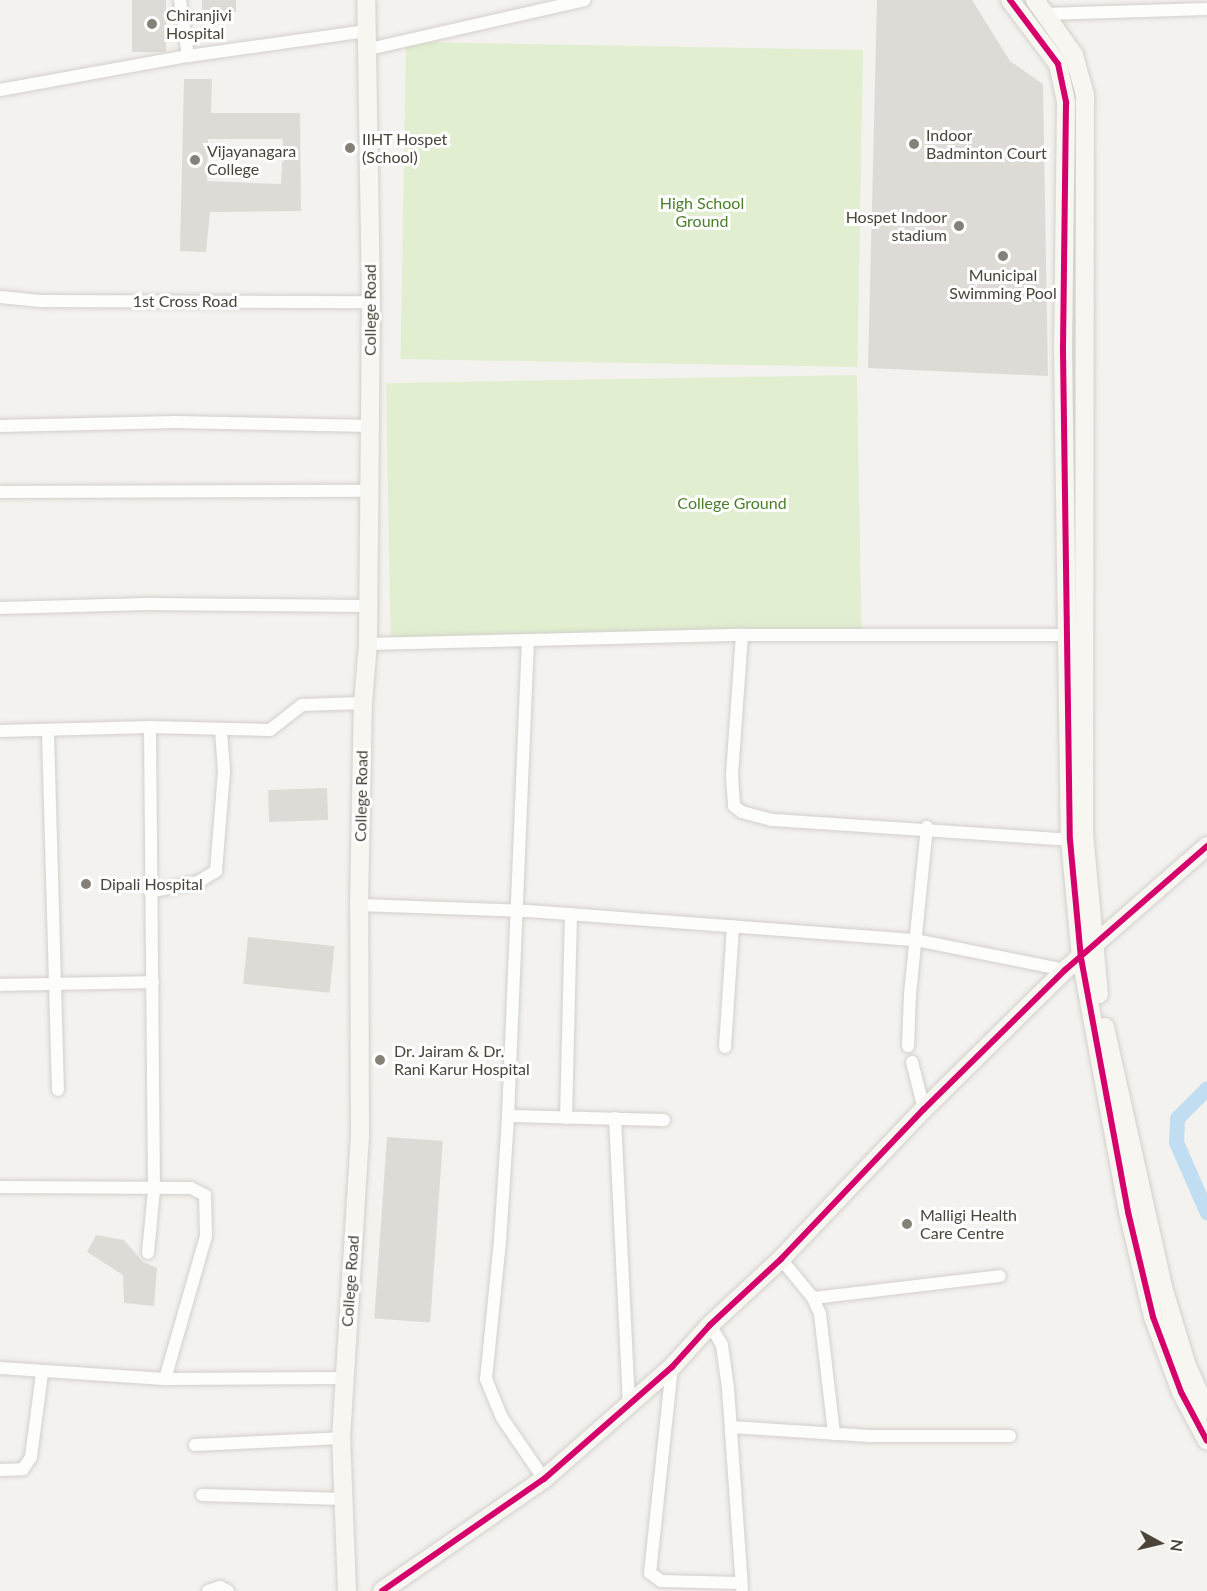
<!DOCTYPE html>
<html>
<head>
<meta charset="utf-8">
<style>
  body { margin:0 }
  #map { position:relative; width:1207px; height:1591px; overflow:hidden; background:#f4f2ee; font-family:Lato,sans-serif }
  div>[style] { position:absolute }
  .green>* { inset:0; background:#e1eecf; transform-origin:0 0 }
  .canal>* { height:15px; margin:-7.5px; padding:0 7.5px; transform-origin:7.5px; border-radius:7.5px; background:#c0ddf1 }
  .building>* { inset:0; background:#dedbd6; transform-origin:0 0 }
  .roads { filter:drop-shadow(0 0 2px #d2d0cb) drop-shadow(0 0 2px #d2d0cb) }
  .street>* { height:12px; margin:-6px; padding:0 6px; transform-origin:6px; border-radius:6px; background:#fdfdfc }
  .secondary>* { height:18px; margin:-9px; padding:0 9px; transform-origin:9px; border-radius:9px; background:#f7f6f1 }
  .cycleway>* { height:6px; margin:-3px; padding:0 3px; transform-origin:3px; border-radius:3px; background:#d6006c }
  .dots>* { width:16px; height:16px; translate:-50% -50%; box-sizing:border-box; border:3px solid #fff; border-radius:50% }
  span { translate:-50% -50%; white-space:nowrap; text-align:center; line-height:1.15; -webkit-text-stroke:6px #fff; paint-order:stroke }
  .poi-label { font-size:16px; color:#4b4439 }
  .left { translate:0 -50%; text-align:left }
  .right { translate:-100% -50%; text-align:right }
  .park-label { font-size:16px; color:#4a7f2a }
  .street-label { font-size:16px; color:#4b4439 }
  .north { position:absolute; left:1129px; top:1513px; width:60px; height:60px; -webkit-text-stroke:4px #fff; paint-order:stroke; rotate:98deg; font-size:16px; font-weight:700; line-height:24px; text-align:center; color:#4b4439 }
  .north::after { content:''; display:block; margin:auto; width:21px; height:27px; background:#4b4439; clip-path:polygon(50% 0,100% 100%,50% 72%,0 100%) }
</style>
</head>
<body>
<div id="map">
  <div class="green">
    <div style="left:863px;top:50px;width:317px;height:457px;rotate:91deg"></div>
    <div style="left:857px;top:375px;width:254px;height:471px;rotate:89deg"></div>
  </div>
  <div class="canal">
    <div style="left:1207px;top:1088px;width:42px;rotate:135deg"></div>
    <div style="left:1177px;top:1118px;width:24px;rotate:92deg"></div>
    <div style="left:1176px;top:1142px;width:77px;rotate:66.4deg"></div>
  </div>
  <div class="building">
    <div style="left:132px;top:0;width:34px;height:52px"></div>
    <div style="left:202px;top:0;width:34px;height:12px"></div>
    <div style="clip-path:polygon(877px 0,972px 0,1010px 61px,1043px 84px,1048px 376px,868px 368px)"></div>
    <div style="clip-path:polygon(evenodd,184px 79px,212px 79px,211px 113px,300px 113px,301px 211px,210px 212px,206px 252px,180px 251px,184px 79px,208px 139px,283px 139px,281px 184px,207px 181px,208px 139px)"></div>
    <div style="left:327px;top:788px;width:32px;height:59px;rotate:88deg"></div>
    <div style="left:248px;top:937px;width:87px;height:47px;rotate:6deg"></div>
    <div style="left:387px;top:1137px;width:56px;height:182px;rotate:4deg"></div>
    <div style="clip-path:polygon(96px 1235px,124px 1240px,143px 1262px,157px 1268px,154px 1306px,124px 1303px,123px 1275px,87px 1252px)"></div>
  </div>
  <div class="roads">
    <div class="street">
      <div style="left:180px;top:0;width:57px;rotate:81.9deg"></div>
      <div style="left:1045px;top:14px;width:162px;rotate:-1.8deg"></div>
      <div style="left:369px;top:49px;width:221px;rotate:-12.8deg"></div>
      <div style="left:0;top:90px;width:191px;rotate:-10.3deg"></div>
      <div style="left:188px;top:56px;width:180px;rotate:-8deg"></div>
      <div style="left:0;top:297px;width:41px;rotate:5.6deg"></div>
      <div style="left:41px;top:301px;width:330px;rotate:0.2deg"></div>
      <div style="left:0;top:426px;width:175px;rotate:-1.3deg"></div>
      <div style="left:175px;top:422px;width:195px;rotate:1.2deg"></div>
      <div style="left:0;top:492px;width:369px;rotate:-0.2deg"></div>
      <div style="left:0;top:608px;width:147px;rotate:-1.6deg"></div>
      <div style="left:147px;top:604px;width:220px;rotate:0.5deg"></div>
      <div style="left:742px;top:635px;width:141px;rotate:94.1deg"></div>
      <div style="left:732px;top:776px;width:30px;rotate:86deg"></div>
      <div style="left:734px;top:806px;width:10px;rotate:37deg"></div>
      <div style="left:742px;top:812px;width:31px;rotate:15deg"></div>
      <div style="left:772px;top:820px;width:299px;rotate:3.8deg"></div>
      <div style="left:368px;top:644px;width:374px;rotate:-1.4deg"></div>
      <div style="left:742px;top:635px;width:333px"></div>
      <div style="left:0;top:731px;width:150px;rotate:-1.5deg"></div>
      <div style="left:150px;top:727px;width:120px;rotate:1.4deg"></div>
      <div style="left:270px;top:730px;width:41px;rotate:-38deg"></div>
      <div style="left:302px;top:705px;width:61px;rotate:-1.9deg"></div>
      <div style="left:48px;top:733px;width:357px;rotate:88.4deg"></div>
      <div style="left:150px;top:892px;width:49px;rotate:-11.8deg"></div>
      <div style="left:198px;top:882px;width:21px;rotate:-31deg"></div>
      <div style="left:216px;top:871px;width:100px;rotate:-85.4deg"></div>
      <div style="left:224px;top:771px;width:40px;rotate:-94.3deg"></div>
      <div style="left:359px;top:905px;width:169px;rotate:2deg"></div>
      <div style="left:528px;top:911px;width:389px;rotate:4.3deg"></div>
      <div style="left:916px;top:940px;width:152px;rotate:11.4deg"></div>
      <div style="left:0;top:985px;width:153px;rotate:-1.1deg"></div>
      <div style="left:908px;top:1046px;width:52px;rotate:-87.8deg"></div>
      <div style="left:910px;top:994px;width:168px;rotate:-84.2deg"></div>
      <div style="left:725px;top:1047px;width:121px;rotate:-86.2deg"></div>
      <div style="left:912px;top:1062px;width:49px;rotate:75.7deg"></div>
      <div style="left:508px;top:1116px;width:476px;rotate:-87.6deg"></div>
      <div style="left:566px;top:1118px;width:204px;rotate:-88.6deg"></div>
      <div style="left:615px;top:1118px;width:286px;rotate:87.2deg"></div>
      <div style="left:0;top:1187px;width:191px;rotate:0.3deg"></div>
      <div style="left:191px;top:1188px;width:16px;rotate:27deg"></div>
      <div style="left:205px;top:1195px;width:41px;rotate:88.6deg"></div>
      <div style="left:206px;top:1236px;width:149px;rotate:106deg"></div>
      <div style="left:148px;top:1253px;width:64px;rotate:-84.6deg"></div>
      <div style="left:154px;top:1189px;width:462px;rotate:-90.5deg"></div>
      <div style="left:781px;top:1259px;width:50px;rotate:50.6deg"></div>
      <div style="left:813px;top:1298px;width:17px;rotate:66deg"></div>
      <div style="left:820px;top:1314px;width:121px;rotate:83.3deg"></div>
      <div style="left:813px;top:1298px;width:188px;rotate:-6.7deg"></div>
      <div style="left:710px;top:1325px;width:23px;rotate:59deg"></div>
      <div style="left:722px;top:1345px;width:43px;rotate:82.1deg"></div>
      <div style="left:728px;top:1388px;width:201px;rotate:86deg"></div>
      <div style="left:672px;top:1367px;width:207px;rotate:96.1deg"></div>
      <div style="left:650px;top:1573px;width:14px;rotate:36deg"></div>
      <div style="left:661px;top:1581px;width:80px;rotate:1.4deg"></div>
      <div style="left:0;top:1368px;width:165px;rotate:3.8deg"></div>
      <div style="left:165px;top:1379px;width:178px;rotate:-0.3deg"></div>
      <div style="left:731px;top:1427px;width:139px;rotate:3.7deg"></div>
      <div style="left:870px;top:1436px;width:140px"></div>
      <div style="left:195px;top:1445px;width:146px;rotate:-2.7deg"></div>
      <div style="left:0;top:1470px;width:23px;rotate:-2deg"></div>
      <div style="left:23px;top:1469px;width:14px;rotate:-56deg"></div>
      <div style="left:31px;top:1457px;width:85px;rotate:-82.5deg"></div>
      <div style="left:544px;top:1479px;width:74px;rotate:-124.5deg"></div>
      <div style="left:502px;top:1418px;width:42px;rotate:-112.3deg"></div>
      <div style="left:486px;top:1379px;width:139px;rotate:-84.2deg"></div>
      <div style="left:500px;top:1241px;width:125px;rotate:-86.3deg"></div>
      <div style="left:508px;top:1116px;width:156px;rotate:1.5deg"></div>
      <div style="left:202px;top:1495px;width:142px;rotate:1.6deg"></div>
      <div style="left:208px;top:1591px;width:13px;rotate:-18deg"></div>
      <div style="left:220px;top:1587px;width:9px;rotate:27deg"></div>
    </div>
    <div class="secondary">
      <div style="left:1010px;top:0;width:80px;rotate:53.1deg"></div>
      <div style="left:1058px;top:64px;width:40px;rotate:78deg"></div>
      <div style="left:1066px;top:103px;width:248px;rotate:90.7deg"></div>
      <div style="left:1063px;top:351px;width:489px;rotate:89.2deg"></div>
      <div style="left:1070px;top:840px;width:119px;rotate:84.7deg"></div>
      <div style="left:1081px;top:958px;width:258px;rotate:79.5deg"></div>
      <div style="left:1128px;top:1212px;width:108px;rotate:76.6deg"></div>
      <div style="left:1153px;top:1317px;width:80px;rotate:69.5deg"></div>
      <div style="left:1181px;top:1392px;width:55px;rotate:62deg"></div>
      <div style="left:1035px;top:0;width:67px;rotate:54.7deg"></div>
      <div style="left:1074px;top:55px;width:41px;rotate:74.6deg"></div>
      <div style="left:1085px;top:95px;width:738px;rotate:90.08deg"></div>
      <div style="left:1084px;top:833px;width:162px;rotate:84.7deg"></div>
      <div style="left:1105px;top:1027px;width:266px;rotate:77.4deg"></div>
      <div style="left:1163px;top:1287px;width:83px;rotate:73.1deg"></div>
      <div style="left:1187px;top:1366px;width:48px;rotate:65.6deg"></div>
      <div style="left:347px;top:1591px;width:153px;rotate:-92.2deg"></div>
      <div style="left:341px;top:1438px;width:301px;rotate:-86.4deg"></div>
      <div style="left:360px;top:1138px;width:233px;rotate:-90.2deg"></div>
      <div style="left:359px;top:905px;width:202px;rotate:-88.9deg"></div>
      <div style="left:363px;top:703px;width:59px;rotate:-85.2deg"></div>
      <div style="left:368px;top:644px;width:342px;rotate:-89.5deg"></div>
      <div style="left:371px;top:302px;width:302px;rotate:-90.9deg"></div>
      <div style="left:382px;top:1591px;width:197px;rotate:-34.7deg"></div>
      <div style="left:544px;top:1479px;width:170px;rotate:-41.2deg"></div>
      <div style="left:672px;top:1367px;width:57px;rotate:-47.9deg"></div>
      <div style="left:710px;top:1325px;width:97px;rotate:-42.9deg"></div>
      <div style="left:781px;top:1259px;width:207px;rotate:-46.4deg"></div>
      <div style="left:924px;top:1109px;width:198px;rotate:-44.6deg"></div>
      <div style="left:1065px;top:970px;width:189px;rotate:-41.1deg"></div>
    </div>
  </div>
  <div class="cycleway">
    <div style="left:1010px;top:0;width:80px;rotate:53.1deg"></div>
    <div style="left:1058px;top:64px;width:40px;rotate:78deg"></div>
    <div style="left:1066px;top:103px;width:248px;rotate:90.7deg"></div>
    <div style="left:1063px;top:351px;width:489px;rotate:89.2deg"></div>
    <div style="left:1070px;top:840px;width:119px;rotate:84.7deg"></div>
    <div style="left:1081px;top:958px;width:258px;rotate:79.5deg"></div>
    <div style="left:1128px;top:1212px;width:108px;rotate:76.6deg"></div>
    <div style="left:1153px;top:1317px;width:80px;rotate:69.5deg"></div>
    <div style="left:1181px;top:1392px;width:55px;rotate:62deg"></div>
    <div style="left:382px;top:1591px;width:197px;rotate:-34.7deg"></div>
    <div style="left:544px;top:1479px;width:170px;rotate:-41.2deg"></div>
    <div style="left:672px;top:1367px;width:57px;rotate:-47.9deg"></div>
    <div style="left:710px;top:1325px;width:97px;rotate:-42.9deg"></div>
    <div style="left:781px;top:1259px;width:207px;rotate:-46.4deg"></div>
    <div style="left:924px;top:1109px;width:198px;rotate:-44.6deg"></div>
    <div style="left:1065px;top:970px;width:189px;rotate:-41.1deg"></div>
  </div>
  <div class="dots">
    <div style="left:152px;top:24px;background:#868178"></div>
    <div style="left:914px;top:144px;background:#868178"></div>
    <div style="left:350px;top:148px;background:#868178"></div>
    <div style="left:195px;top:160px;background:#868178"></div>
    <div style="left:959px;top:226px;background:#868178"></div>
    <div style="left:1003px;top:256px;background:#868178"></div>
    <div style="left:86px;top:884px;background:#868178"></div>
    <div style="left:380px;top:1060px;background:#868178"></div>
    <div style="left:907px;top:1224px;background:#868178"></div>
  </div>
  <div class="poi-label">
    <span class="left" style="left:166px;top:24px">Chiranjivi<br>Hospital</span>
    <span class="left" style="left:926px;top:144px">Indoor<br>Badminton Court</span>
    <span class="left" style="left:362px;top:148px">IIHT Hospet<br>(School)</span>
    <span class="left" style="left:207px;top:160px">Vijayanagara<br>College</span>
    <span class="right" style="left:947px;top:226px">Hospet Indoor<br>stadium</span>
    <span style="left:1003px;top:284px">Municipal<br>Swimming Pool</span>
    <span class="left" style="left:100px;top:884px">Dipali Hospital</span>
    <span class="left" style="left:394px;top:1060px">Dr. Jairam &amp; Dr.<br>Rani Karur Hospital</span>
    <span class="left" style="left:920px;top:1224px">Malligi Health<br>Care Centre</span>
  </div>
  <div class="park-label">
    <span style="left:702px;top:212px">High School<br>Ground</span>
    <span style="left:732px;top:503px">College Ground</span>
  </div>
  <div class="street-label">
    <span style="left:185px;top:301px">1st Cross Road</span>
    <span style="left:370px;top:310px;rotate:-90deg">College Road</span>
    <span style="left:361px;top:796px;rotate:-89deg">College Road</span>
    <span style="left:350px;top:1281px;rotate:-86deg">College Road</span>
  </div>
  <div class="north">N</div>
</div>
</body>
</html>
